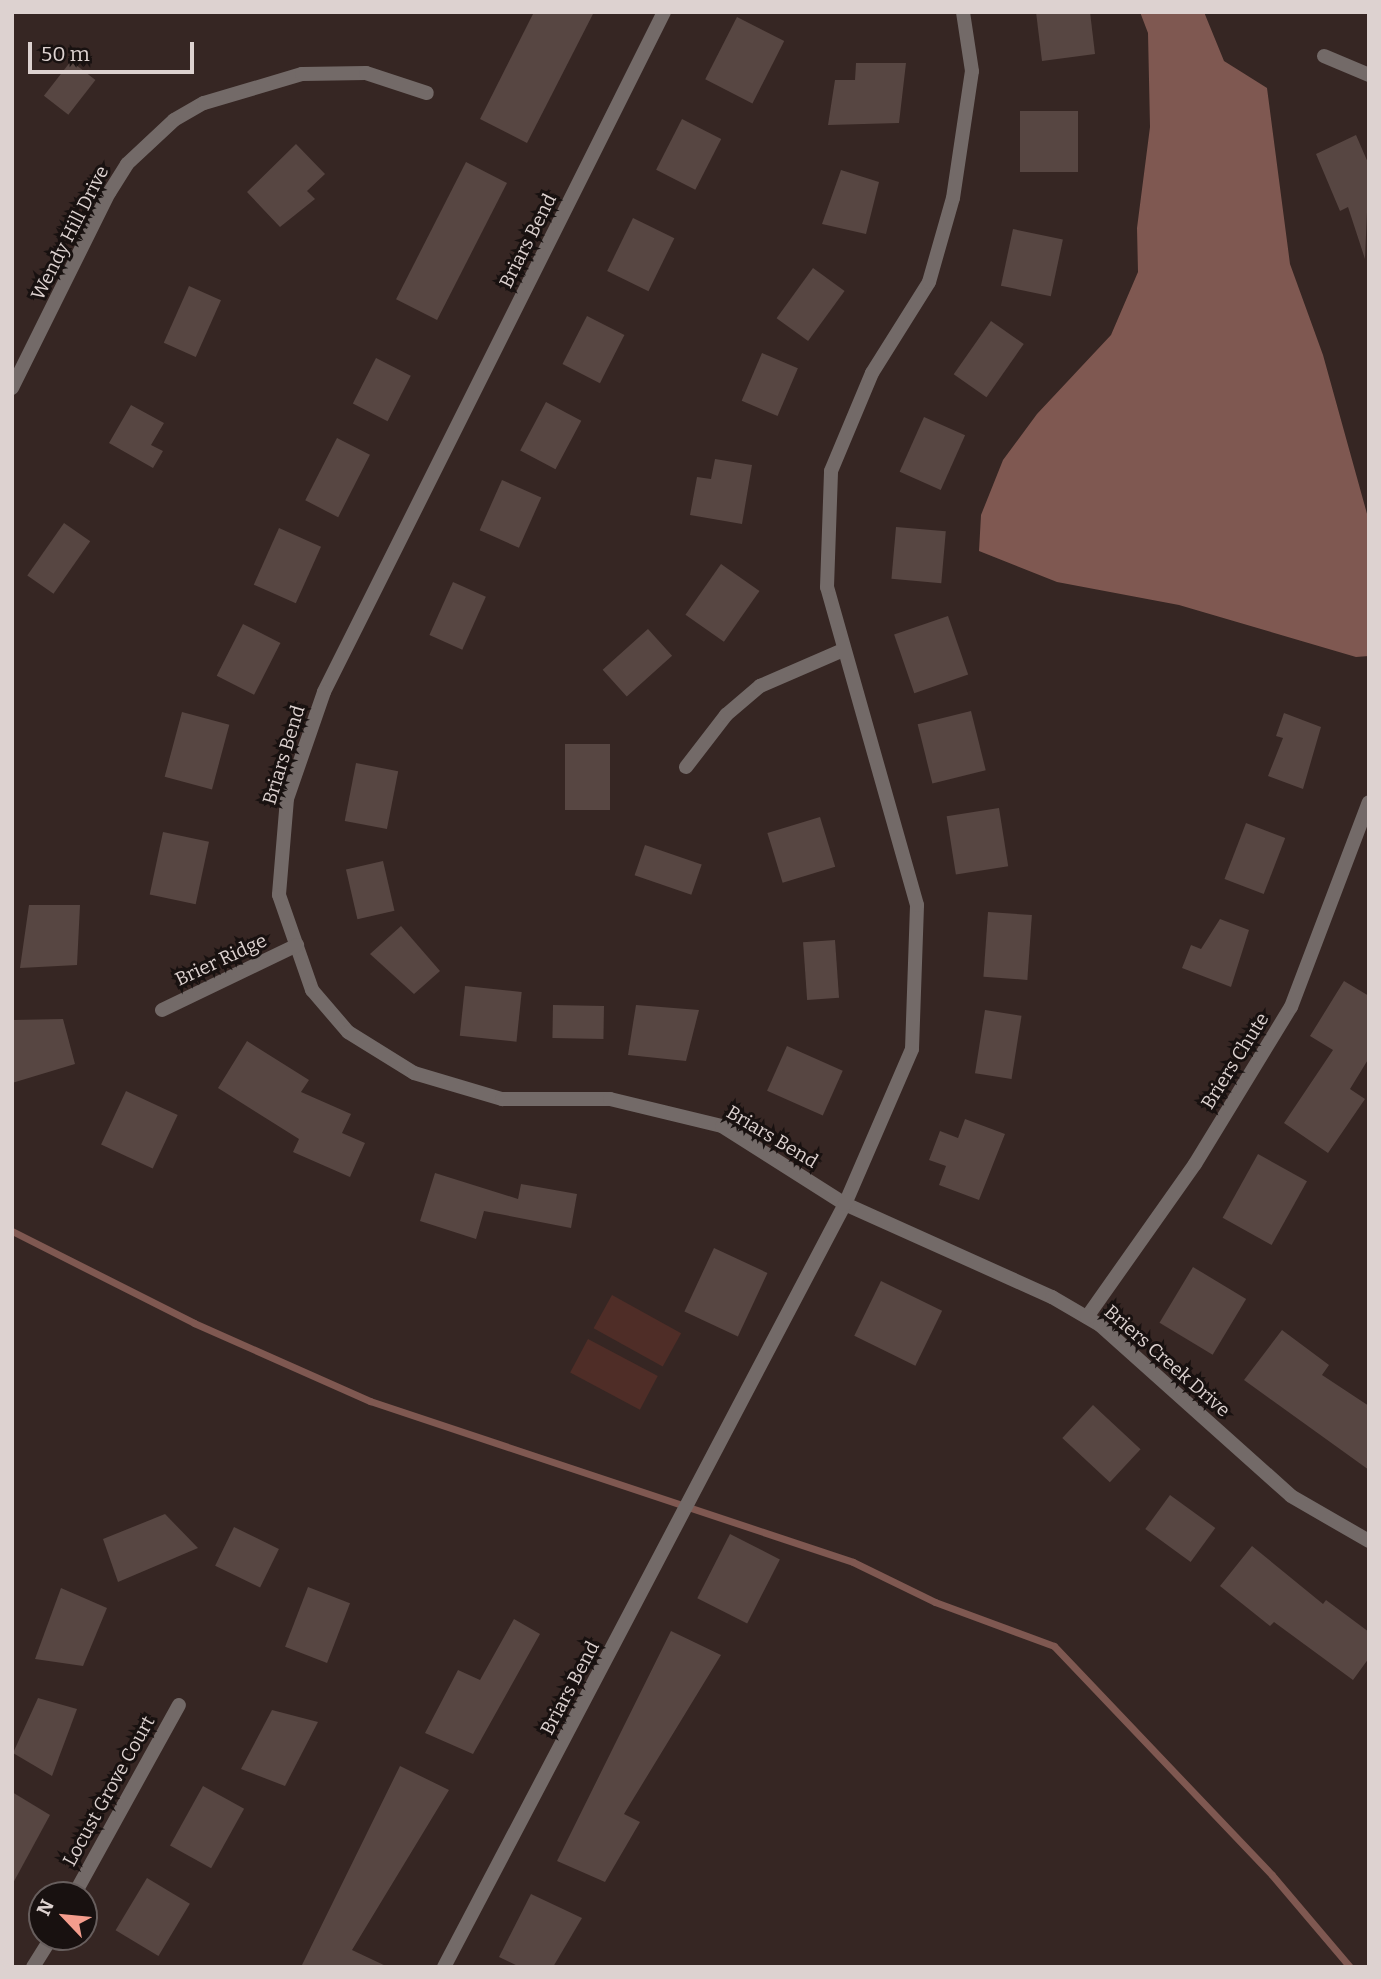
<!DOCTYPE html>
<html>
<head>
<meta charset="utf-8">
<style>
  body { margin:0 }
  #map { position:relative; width:1381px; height:1979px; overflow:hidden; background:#362623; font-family:Bitter,serif }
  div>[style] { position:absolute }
  .green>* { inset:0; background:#4f2d27; transform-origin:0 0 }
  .water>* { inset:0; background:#7f5851 }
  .stream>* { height:7px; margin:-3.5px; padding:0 3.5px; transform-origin:3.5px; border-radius:3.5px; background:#7f5851 }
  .building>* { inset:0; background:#574642; transform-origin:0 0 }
  .minor>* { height:14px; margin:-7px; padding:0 7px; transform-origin:7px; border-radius:7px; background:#736a68 }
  span { translate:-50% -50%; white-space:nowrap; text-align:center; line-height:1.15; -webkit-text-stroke:6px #181110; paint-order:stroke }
  .street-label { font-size:19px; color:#ddd2d0 }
  .frame { position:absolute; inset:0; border:14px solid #ddd2d0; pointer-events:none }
  .north { position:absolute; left:28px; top:1881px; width:70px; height:70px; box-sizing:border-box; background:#181110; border:2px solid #675e5d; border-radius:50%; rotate:296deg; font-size:19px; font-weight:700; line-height:28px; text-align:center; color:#ddd2d0 }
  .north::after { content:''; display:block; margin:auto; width:24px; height:32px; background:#f49d8d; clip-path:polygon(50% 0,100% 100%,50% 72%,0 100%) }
  .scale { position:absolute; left:28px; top:42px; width:166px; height:32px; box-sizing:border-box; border:4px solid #ddd2d0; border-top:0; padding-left:9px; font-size:21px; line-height:24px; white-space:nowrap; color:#ddd2d0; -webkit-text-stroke:5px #181110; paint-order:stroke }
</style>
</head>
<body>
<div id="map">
  <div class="green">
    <div style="left:612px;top:1295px;width:79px;height:38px;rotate:29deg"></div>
    <div style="left:588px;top:1339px;width:79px;height:38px;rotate:28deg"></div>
  </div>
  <div class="water">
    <div style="clip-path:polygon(1140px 12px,1204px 12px,1224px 61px,1267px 88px,1290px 264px,1323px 355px,1369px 521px,1369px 656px,1356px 657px,1179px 605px,1057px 582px,979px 551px,981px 515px,1003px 460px,1037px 414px,1111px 335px,1138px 272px,1137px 228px,1150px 127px,1148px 33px)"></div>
  </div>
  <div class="stream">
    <div style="left:12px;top:1231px;width:204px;rotate:26.8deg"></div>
    <div style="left:194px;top:1323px;width:193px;rotate:23.9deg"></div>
    <div style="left:370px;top:1401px;width:509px;rotate:18.43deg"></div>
    <div style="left:853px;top:1562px;width:91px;rotate:26deg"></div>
    <div style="left:935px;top:1602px;width:127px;rotate:20.3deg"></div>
    <div style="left:1054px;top:1646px;width:316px;rotate:46.4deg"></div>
    <div style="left:1272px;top:1875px;width:121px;rotate:49.7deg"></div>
  </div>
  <div class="building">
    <div style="clip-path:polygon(534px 12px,594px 12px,527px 143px,480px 119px)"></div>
    <div style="clip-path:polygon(1036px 12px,1090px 12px,1095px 54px,1042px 61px)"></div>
    <div style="left:737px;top:17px;width:53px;height:70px;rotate:27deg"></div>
    <div style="left:71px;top:61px;width:31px;height:44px;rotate:38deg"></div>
    <div style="clip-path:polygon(856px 63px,906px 63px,899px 123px,828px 125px,835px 80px,855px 80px)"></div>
    <div style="left:1020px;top:111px;width:58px;height:61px"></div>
    <div style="left:682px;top:119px;width:44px;height:57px;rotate:27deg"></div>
    <div style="clip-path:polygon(1356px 135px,1369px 165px,1365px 259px,1348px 207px,1340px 211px,1316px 154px)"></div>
    <div style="clip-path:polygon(296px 144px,325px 174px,307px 191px,315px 199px,280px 227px,247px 192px)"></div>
    <div style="left:466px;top:162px;width:46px;height:154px;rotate:27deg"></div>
    <div style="clip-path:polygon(841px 170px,879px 182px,866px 234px,822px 224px)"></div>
    <div style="left:633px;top:218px;width:46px;height:59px;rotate:26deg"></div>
    <div style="left:1013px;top:229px;width:51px;height:58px;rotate:12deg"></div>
    <div style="left:813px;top:268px;width:39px;height:62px;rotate:36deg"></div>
    <div style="left:189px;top:286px;width:35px;height:62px;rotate:24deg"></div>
    <div style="left:587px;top:316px;width:42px;height:54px;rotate:27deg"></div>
    <div style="left:991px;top:321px;width:40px;height:65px;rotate:35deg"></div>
    <div style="left:762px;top:353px;width:39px;height:52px;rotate:23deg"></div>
    <div style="left:376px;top:358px;width:39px;height:51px;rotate:27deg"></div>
    <div style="left:546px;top:402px;width:40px;height:55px;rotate:28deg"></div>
    <div style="clip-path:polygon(131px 405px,164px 423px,151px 445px,163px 451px,153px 468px,109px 443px)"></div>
    <div style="left:924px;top:417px;width:45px;height:60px;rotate:24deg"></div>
    <div style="left:337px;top:438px;width:37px;height:70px;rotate:27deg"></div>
    <div style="clip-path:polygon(715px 459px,752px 465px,742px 524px,690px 515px,697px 477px,711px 479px)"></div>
    <div style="left:502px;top:480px;width:43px;height:55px;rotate:24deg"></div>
    <div style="left:64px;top:523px;width:32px;height:64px;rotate:35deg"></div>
    <div style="left:896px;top:527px;width:50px;height:52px;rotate:5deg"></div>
    <div style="left:279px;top:528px;width:46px;height:62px;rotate:24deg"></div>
    <div style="left:721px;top:564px;width:47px;height:62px;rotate:35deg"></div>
    <div style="left:453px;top:582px;width:36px;height:58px;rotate:24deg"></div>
    <div style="left:948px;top:616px;width:62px;height:57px;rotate:71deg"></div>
    <div style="left:243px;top:624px;width:42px;height:58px;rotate:27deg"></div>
    <div style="left:648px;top:629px;width:36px;height:61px;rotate:48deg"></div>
    <div style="left:971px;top:711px;width:61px;height:55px;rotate:76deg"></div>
    <div style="left:182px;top:712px;width:49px;height:67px;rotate:15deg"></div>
    <div style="clip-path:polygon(1284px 713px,1321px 727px,1303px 789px,1268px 776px,1283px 738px,1276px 736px)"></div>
    <div style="left:565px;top:744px;width:45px;height:66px"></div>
    <div style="left:356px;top:763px;width:43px;height:59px;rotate:11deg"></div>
    <div style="left:999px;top:808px;width:59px;height:53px;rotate:81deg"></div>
    <div style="left:820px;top:817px;width:52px;height:55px;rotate:73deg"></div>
    <div style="left:1246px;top:823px;width:42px;height:60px;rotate:21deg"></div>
    <div style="left:163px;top:832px;width:47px;height:64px;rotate:12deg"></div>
    <div style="left:645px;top:845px;width:60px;height:32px;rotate:19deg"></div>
    <div style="left:383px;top:861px;width:51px;height:38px;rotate:77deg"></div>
    <div style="clip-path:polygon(29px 905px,80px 905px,77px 965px,20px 968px)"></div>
    <div style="left:988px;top:912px;width:44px;height:65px;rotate:4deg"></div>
    <div style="clip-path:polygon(1220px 919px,1249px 930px,1231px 987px,1182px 968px,1191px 945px,1201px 949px)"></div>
    <div style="clip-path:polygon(401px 926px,440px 971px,414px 994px,370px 954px)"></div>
    <div style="left:835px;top:940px;width:58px;height:32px;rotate:86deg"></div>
    <div style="clip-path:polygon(1344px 981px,1369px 996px,1369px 1058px,1350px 1089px,1365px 1099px,1328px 1153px,1284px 1123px,1333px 1050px,1310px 1036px)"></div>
    <div style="left:465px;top:986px;width:57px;height:50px;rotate:6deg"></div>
    <div style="left:553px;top:1005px;width:51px;height:33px;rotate:1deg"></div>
    <div style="clip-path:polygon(636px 1005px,699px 1010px,686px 1061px,628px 1055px)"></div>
    <div style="left:985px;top:1010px;width:37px;height:64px;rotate:9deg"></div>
    <div style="clip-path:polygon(63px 1019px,75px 1064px,12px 1083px,12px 1020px)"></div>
    <div style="clip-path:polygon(247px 1041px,309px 1080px,301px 1092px,351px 1114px,342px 1133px,365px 1143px,350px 1177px,293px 1152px,299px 1139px,218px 1088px)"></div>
    <div style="left:787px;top:1046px;width:61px;height:49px;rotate:24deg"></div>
    <div style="left:126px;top:1091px;width:57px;height:59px;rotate:25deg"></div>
    <div style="clip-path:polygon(965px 1119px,1005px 1134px,979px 1200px,939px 1185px,946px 1166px,929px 1160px,940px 1131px,958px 1138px)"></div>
    <div style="left:1258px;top:1154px;width:56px;height:73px;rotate:29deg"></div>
    <div style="clip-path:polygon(435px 1173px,518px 1199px,521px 1184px,577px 1194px,571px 1228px,484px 1211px,476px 1239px,420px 1221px)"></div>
    <div style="left:714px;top:1248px;width:59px;height:70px;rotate:25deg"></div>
    <div style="left:1193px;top:1267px;width:62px;height:65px;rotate:31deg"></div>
    <div style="left:881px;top:1281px;width:68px;height:61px;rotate:26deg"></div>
    <div style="clip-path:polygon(1282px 1330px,1329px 1365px,1322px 1375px,1369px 1406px,1369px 1470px,1244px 1380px)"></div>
    <div style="left:1093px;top:1405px;width:65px;height:45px;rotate:43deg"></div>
    <div style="left:1170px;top:1495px;width:56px;height:42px;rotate:36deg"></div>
    <div style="clip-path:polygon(165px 1514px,198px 1548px,118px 1582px,103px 1539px)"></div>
    <div style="left:234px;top:1527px;width:50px;height:43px;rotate:26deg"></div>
    <div style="left:730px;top:1534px;width:56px;height:72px;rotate:27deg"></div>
    <div style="clip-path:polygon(1252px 1546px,1323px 1604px,1326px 1600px,1369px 1632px,1369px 1658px,1353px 1680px,1274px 1622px,1270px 1626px,1220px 1586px)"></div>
    <div style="left:308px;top:1587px;width:45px;height:64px;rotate:21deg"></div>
    <div style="clip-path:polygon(61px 1588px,107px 1608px,83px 1666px,35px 1659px)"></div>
    <div style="clip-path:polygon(514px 1619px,540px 1634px,473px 1754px,425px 1733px,458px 1670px,480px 1680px)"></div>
    <div style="clip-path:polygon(671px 1631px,721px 1655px,624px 1814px,640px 1822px,605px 1882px,557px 1861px)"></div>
    <div style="clip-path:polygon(38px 1698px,77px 1709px,52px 1776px,13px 1753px)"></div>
    <div style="clip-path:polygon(272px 1710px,318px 1722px,285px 1786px,241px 1769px)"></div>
    <div style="clip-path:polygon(400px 1766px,449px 1790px,352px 1950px,388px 1967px,301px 1967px)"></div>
    <div style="left:203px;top:1786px;width:47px;height:68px;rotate:29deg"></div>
    <div style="clip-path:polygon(12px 1792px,50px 1815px,12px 1885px)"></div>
    <div style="left:147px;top:1878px;width:50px;height:61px;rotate:31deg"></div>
    <div style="clip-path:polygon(531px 1894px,582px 1918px,553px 1967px,520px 1967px,499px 1957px)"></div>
  </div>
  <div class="minor">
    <div style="left:664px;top:12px;width:760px;rotate:116.57deg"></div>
    <div style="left:324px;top:692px;width:113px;rotate:109.1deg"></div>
    <div style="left:287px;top:799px;width:96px;rotate:94.8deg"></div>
    <div style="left:279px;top:895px;width:101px;rotate:70.8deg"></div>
    <div style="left:312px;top:990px;width:55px;rotate:49.4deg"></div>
    <div style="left:348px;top:1032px;width:78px;rotate:31.8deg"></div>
    <div style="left:414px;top:1073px;width:92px;rotate:16.5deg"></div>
    <div style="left:502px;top:1099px;width:108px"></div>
    <div style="left:610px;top:1099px;width:115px;rotate:13.6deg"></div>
    <div style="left:722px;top:1126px;width:146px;rotate:32.4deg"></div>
    <div style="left:845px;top:1204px;width:227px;rotate:24.2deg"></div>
    <div style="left:1052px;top:1297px;width:56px;rotate:30.3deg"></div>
    <div style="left:1100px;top:1325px;width:256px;rotate:41.8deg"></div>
    <div style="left:1291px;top:1496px;width:90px;rotate:30deg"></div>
    <div style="left:1324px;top:56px;width:49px;rotate:22.9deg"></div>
    <div style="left:12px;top:388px;width:218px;rotate:-63.6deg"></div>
    <div style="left:109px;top:193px;width:34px;rotate:-58deg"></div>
    <div style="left:127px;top:164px;width:64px;rotate:-43.1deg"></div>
    <div style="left:174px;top:120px;width:34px;rotate:-30deg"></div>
    <div style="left:204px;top:103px;width:102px;rotate:-16.5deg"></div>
    <div style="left:302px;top:74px;width:64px;rotate:-0.9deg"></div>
    <div style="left:366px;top:73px;width:64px;rotate:18.2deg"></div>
    <div style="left:686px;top:767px;width:66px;rotate:-52.4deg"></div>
    <div style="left:726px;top:715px;width:45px;rotate:-40.5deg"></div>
    <div style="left:760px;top:686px;width:90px;rotate:-23.4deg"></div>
    <div style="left:162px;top:1010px;width:150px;rotate:-25.7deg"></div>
    <div style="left:1087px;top:1317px;width:187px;rotate:-54.8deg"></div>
    <div style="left:1195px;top:1164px;width:184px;rotate:-58.6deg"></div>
    <div style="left:1291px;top:1007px;width:219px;rotate:-69.2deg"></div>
    <div style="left:74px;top:1895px;width:217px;rotate:-61.1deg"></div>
    <div style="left:33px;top:1967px;width:36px;rotate:-58deg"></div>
    <div style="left:444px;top:1967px;width:862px;rotate:-62.28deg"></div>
    <div style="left:845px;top:1204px;width:169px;rotate:-66.6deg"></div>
    <div style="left:912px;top:1049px;width:144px;rotate:-88deg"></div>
    <div style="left:917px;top:905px;width:330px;rotate:-105.8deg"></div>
    <div style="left:827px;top:587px;width:116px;rotate:-88deg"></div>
    <div style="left:831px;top:471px;width:106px;rotate:-67.3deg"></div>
    <div style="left:872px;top:373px;width:107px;rotate:-57.9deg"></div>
    <div style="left:929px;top:282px;width:87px;rotate:-74.1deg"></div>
    <div style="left:953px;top:198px;width:128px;rotate:-81.5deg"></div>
    <div style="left:972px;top:71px;width:60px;rotate:-98.7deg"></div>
  </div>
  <div class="street-label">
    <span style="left:70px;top:233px;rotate:-63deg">Wendy Hill Drive</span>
    <span style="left:528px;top:241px;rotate:-63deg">Briars Bend</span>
    <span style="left:284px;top:755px;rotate:-73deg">Briars Bend</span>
    <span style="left:221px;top:960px;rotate:-25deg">Brier Ridge</span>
    <span style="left:1235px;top:1061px;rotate:-58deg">Briers Chute</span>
    <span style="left:772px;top:1137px;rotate:31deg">Briars Bend</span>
    <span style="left:1167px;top:1361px;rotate:41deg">Briers Creek Drive</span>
    <span style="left:570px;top:1688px;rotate:-62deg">Briars Bend</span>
    <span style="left:109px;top:1791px;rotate:-61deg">Locust Grove Court</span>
  </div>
  <div class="frame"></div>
  <div class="north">N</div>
  <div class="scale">50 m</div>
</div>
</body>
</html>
